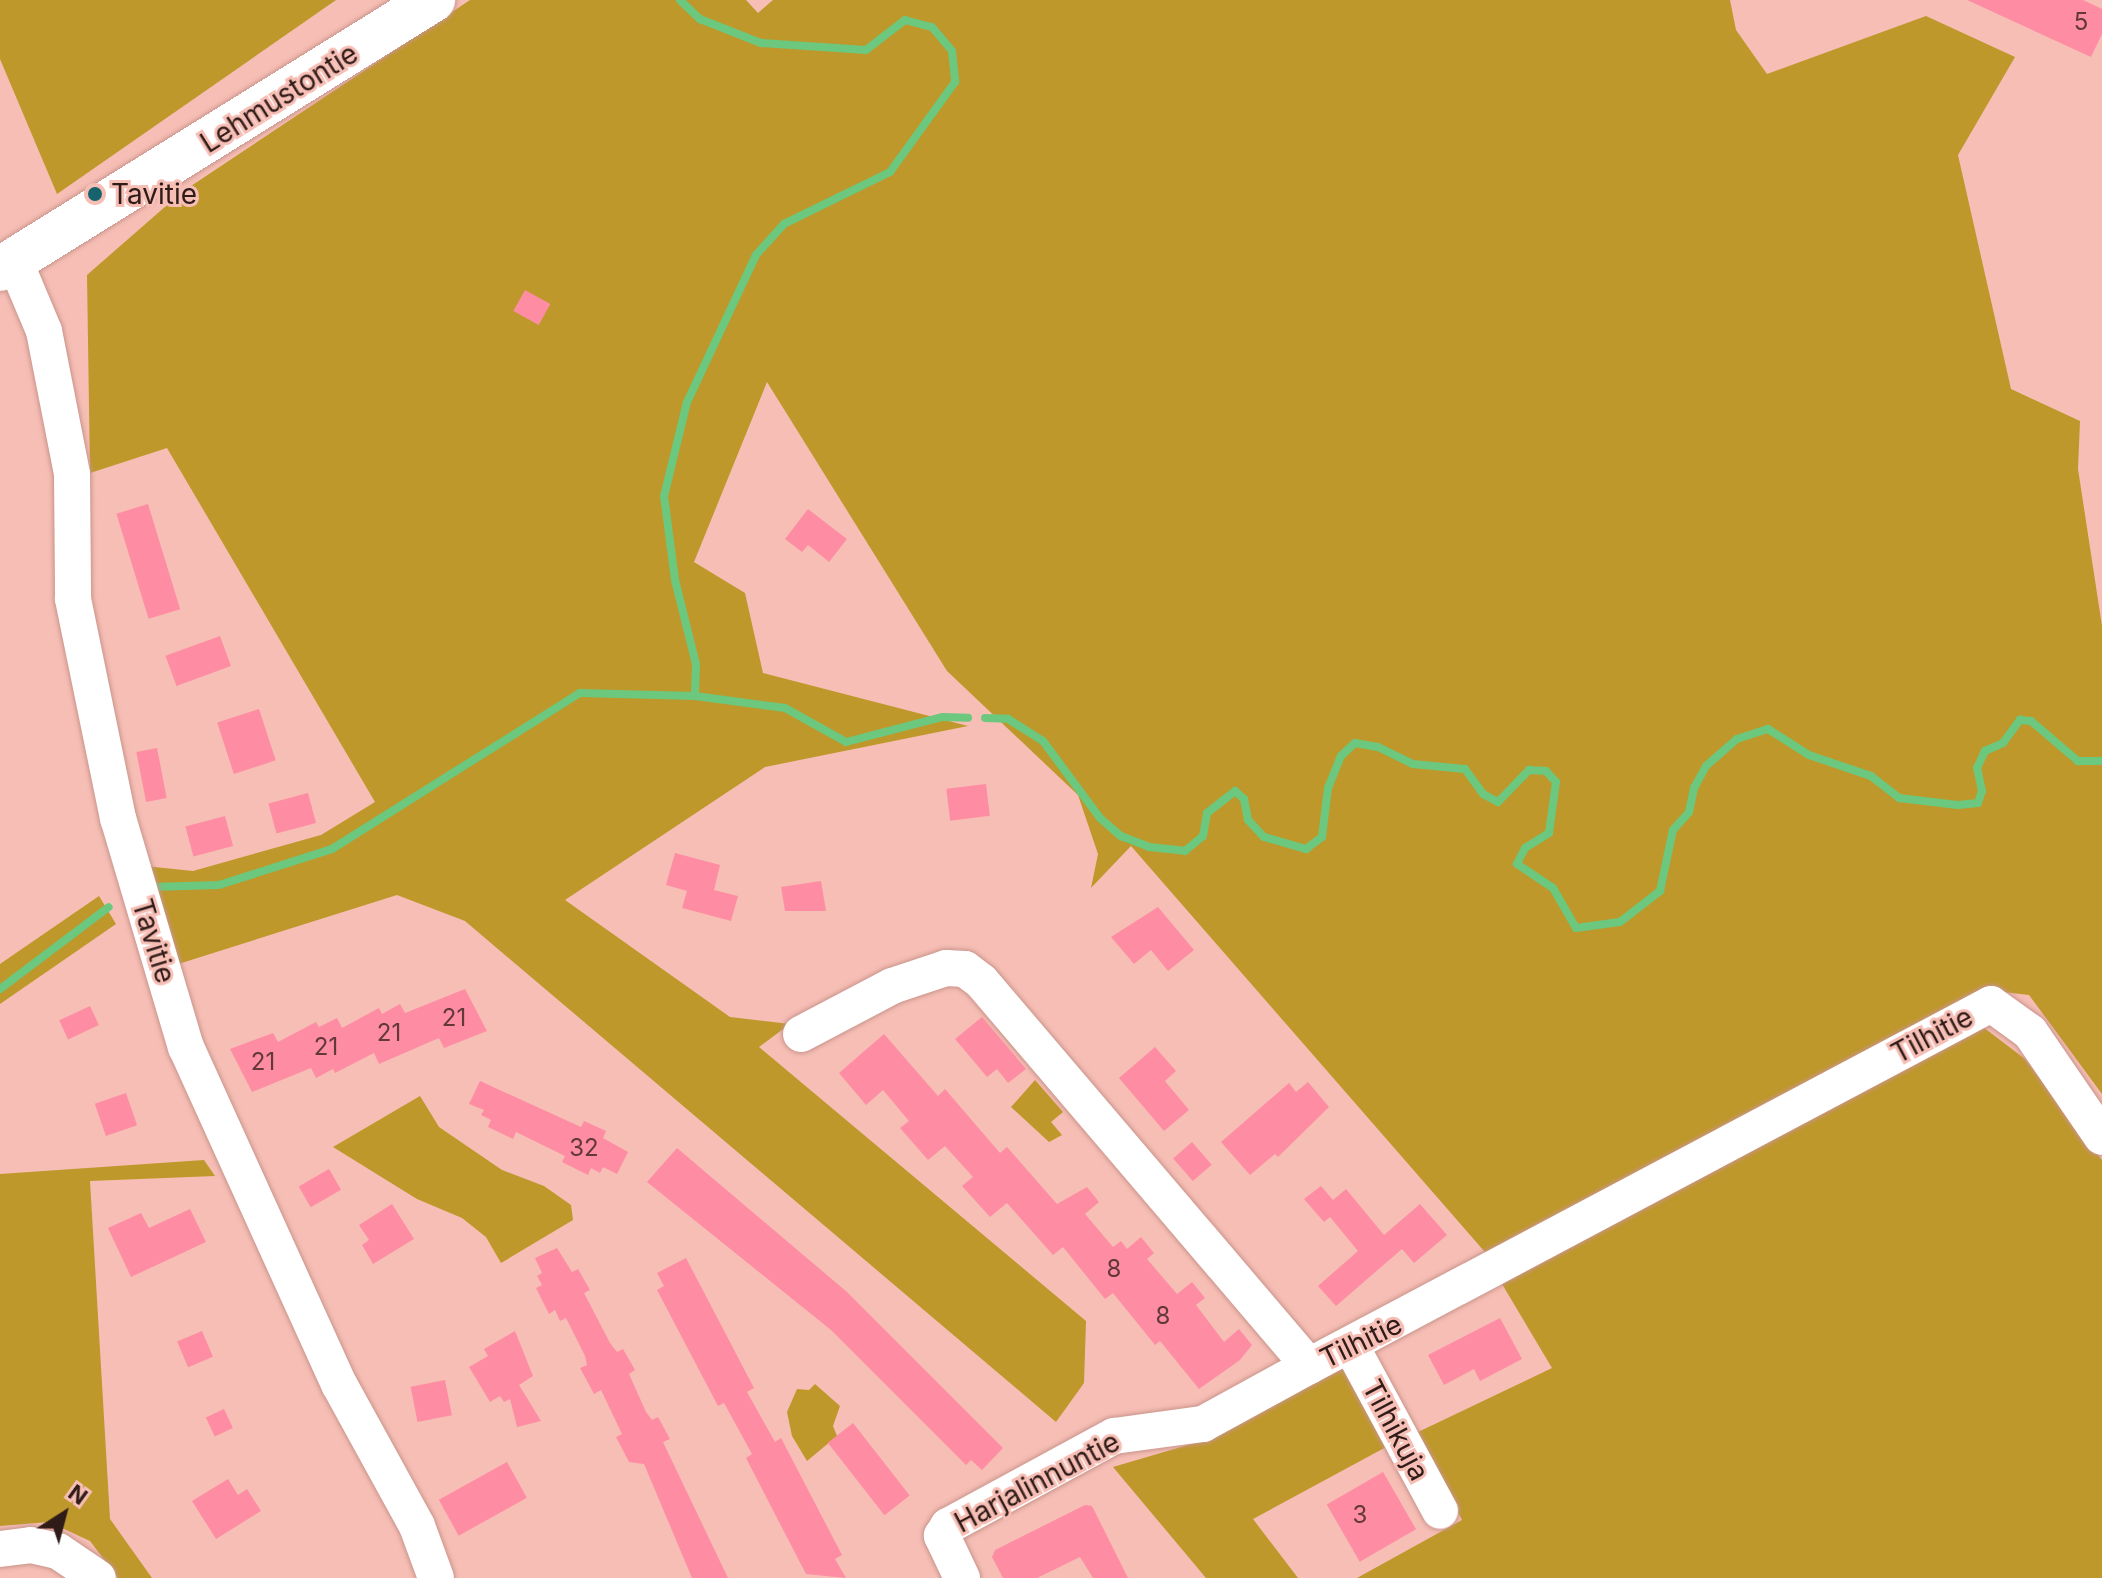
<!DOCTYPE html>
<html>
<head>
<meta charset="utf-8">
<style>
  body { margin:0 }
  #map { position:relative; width:2102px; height:1578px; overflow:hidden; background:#f6beb5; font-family:Inter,sans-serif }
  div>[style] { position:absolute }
  .green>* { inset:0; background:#be982a }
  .stream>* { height:8px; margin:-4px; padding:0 4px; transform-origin:4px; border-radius:4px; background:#6cc87e }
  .building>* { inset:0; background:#fe8da3; transform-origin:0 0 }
  .roads { filter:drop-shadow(0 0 2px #c9948b) drop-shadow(0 0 2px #c9948b) }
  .minor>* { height:36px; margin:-18px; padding:0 18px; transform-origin:18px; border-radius:18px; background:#fff }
  .major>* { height:44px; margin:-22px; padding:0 22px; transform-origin:22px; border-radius:22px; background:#fff }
  .dots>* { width:22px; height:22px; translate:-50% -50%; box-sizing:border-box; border:4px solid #f6beb5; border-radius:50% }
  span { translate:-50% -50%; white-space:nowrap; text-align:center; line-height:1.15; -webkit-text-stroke:6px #f6beb5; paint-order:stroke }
  .number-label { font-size:24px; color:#63383b }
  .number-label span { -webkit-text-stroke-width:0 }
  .street-label { font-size:28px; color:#2f1b18 }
  .poi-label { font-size:28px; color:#2f1b18 }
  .left { translate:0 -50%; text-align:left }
  .north { position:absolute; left:24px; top:1474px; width:80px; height:80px; -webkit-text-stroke:6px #f6beb5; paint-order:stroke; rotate:36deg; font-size:22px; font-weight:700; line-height:32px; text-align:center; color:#2f1b18 }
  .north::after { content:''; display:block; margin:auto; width:28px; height:36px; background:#2f1b18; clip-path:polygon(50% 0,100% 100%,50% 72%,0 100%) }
</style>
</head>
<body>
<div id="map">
  <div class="green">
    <div style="clip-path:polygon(0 0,336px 0,57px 194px,0 59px)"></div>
    <div style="clip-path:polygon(470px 0,746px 0,758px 13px,773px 0,1730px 0,1736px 30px,1767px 74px,1926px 16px,2015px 57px,1958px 155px,2011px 389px,2080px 421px,2078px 469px,2102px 626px,2102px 1094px,2029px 995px,1985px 990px,1491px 1259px,1131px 846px,1091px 888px,1098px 854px,1078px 795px,947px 671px,767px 382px,694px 562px,745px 593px,763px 673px,968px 726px,765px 767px,565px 900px,730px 1017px,790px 1024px,759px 1047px,1086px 1321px,1084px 1383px,1056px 1422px,465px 921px,397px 895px,172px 966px,145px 866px,193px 871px,321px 835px,375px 802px,167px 448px,90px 473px,87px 275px,182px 192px)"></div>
    <div style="clip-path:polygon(99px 896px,116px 924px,0 1004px,0 964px)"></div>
    <div style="clip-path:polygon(1983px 1027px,2025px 1059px,2102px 1160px,2102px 1578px,1357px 1578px,1462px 1520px,1416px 1433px,1552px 1368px,1502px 1284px)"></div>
    <div style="clip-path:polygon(1035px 1080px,1063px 1112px,1051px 1122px,1062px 1135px,1049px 1142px,1011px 1107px)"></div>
    <div style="clip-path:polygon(420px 1096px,439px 1127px,502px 1170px,544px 1186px,571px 1205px,573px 1220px,501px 1263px,486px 1237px,462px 1218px,417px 1199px,333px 1147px)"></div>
    <div style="clip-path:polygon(204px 1160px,215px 1176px,90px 1181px,110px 1519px,152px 1578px,118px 1578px,90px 1541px,49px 1522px,0 1526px,0 1174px)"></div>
    <div style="clip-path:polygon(1351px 1363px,1388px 1446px,1253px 1519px,1298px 1578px,1206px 1578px,1113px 1467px,1215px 1437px)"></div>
    <div style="clip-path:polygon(815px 1384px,840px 1406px,833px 1426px,837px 1436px,807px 1461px,792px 1436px,787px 1412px,797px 1389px,809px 1390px)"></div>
  </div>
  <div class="stream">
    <div style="left:680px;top:0;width:28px;rotate:44deg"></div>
    <div style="left:700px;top:19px;width:66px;rotate:21.5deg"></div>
    <div style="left:761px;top:43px;width:105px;rotate:3.8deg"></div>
    <div style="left:866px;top:50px;width:49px;rotate:-37.6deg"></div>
    <div style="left:905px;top:20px;width:28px;rotate:15deg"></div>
    <div style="left:932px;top:27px;width:31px;rotate:50deg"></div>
    <div style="left:952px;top:51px;width:31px;rotate:84deg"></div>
    <div style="left:955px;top:82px;width:111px;rotate:125.8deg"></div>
    <div style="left:890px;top:172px;width:118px;rotate:153.9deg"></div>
    <div style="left:784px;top:224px;width:42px;rotate:132.1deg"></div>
    <div style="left:756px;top:255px;width:162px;rotate:115.1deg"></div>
    <div style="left:687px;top:402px;width:97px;rotate:103.7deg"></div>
    <div style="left:664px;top:496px;width:85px;rotate:82.5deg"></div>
    <div style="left:675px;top:580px;width:87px;rotate:76deg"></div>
    <div style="left:696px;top:664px;width:32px;rotate:92deg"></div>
    <div style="left:985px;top:718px;width:23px;rotate:2deg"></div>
    <div style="left:1008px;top:719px;width:41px;rotate:32.2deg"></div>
    <div style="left:1043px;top:741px;width:96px;rotate:53.5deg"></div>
    <div style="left:1100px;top:818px;width:28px;rotate:41deg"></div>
    <div style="left:1121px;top:836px;width:30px;rotate:21deg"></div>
    <div style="left:1149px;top:847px;width:36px;rotate:6deg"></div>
    <div style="left:1185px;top:851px;width:23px;rotate:-40deg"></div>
    <div style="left:1203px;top:836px;width:23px;rotate:-80deg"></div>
    <div style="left:1207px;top:813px;width:36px;rotate:-38deg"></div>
    <div style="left:1235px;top:791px;width:12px;rotate:42deg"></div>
    <div style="left:1244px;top:799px;width:21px;rotate:79deg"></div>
    <div style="left:1248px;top:820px;width:23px;rotate:47deg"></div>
    <div style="left:1264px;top:837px;width:44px;rotate:15.9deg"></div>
    <div style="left:1306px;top:849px;width:20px;rotate:-37deg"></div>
    <div style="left:1322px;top:837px;width:49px;rotate:-83deg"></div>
    <div style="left:1328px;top:788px;width:35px;rotate:-68deg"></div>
    <div style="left:1341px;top:756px;width:19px;rotate:-43deg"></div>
    <div style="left:1355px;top:743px;width:23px;rotate:10deg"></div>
    <div style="left:1378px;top:747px;width:39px;rotate:26deg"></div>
    <div style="left:1413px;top:764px;width:52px;rotate:5.5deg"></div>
    <div style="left:1465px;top:769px;width:31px;rotate:54deg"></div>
    <div style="left:1483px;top:794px;width:17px;rotate:28deg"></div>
    <div style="left:1498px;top:802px;width:45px;rotate:-45.9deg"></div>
    <div style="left:1529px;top:770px;width:17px;rotate:3deg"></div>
    <div style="left:1546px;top:771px;width:15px;rotate:48deg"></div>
    <div style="left:1556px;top:782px;width:51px;rotate:97.8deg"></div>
    <div style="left:1549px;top:833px;width:28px;rotate:148deg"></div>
    <div style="left:1525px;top:848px;width:18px;rotate:117deg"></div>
    <div style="left:1517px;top:864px;width:43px;rotate:33.7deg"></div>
    <div style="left:1553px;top:888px;width:46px;rotate:60.1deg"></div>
    <div style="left:1576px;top:928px;width:44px;rotate:-7.8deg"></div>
    <div style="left:1620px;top:922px;width:51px;rotate:-37.8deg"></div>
    <div style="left:1660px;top:891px;width:62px;rotate:-78deg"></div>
    <div style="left:1673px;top:830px;width:24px;rotate:-48deg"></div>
    <div style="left:1689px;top:812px;width:25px;rotate:-78deg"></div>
    <div style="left:1694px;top:788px;width:25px;rotate:-61deg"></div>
    <div style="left:1706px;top:766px;width:41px;rotate:-41.1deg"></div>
    <div style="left:1737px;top:739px;width:33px;rotate:-18deg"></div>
    <div style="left:1768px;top:729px;width:49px;rotate:32.4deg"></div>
    <div style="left:1809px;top:755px;width:65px;rotate:18.7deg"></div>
    <div style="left:1871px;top:776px;width:36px;rotate:38deg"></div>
    <div style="left:1899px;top:798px;width:59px;rotate:6.8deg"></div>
    <div style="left:1958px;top:805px;width:20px;rotate:-6deg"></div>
    <div style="left:1978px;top:803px;width:13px;rotate:-72deg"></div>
    <div style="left:1982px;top:791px;width:24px;rotate:-102deg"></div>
    <div style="left:1977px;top:768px;width:19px;rotate:-65deg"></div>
    <div style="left:1985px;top:751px;width:20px;rotate:-24deg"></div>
    <div style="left:2003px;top:743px;width:29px;rotate:-54deg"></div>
    <div style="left:2020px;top:720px;width:11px;rotate:5deg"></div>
    <div style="left:2031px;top:721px;width:62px;rotate:40.4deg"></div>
    <div style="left:2078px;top:761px;width:24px"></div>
    <div style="left:151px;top:887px;width:68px;rotate:-1.7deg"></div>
    <div style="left:219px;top:885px;width:119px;rotate:-17.7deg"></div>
    <div style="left:332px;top:849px;width:293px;rotate:-32.2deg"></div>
    <div style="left:580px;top:693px;width:115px;rotate:1.5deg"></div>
    <div style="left:695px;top:696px;width:91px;rotate:7.6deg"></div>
    <div style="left:785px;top:708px;width:70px;rotate:29.1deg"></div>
    <div style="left:846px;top:742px;width:100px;rotate:-14.5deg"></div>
    <div style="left:943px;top:717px;width:25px;rotate:2deg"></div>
    <div style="left:0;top:989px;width:136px;rotate:-37deg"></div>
  </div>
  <div class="building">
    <div style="clip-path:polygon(1967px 0,2083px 0,2102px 9px,2102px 34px,2091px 57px)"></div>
    <div style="left:525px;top:290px;width:29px;height:24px;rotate:29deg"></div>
    <div style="left:148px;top:504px;width:110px;height:33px;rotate:73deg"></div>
    <div style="clip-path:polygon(808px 509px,847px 539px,829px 562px,808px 545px,802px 552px,785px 539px)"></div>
    <div style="left:220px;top:636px;width:32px;height:58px;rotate:70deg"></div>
    <div style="left:259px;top:709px;width:54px;height:44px;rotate:72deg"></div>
    <div style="left:157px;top:748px;width:51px;height:21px;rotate:79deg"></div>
    <div style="left:986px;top:784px;width:32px;height:40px;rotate:83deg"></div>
    <div style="left:308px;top:793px;width:31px;height:41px;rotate:75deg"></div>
    <div style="left:225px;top:816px;width:31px;height:41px;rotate:75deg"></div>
    <div style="clip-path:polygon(675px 853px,720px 865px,714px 890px,738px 896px,731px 921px,682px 908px,687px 891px,666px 885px)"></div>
    <div style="clip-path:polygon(821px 881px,826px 911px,785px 911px,781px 887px)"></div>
    <div style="clip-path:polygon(1158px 907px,1194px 950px,1168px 971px,1151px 950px,1134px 964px,1111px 937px)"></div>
    <div style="clip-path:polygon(465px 989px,487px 1031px,444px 1048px,439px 1038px,379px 1064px,374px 1053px,335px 1073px,333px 1069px,316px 1078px,311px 1068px,252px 1092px,230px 1049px,273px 1033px,278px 1042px,316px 1022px,319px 1027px,337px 1018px,342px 1028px,379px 1008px,382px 1014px,400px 1004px,405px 1013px)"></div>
    <div style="left:90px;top:1006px;width:21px;height:34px;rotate:65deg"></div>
    <div style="clip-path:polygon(982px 1017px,1026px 1069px,1008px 1083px,997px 1069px,987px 1077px,955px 1039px)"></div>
    <div style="clip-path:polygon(884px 1034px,938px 1096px,945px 1089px,1000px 1153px,1007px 1147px,1057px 1204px,1087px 1187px,1099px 1202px,1085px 1214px,1113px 1247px,1121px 1241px,1127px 1249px,1141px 1237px,1154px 1253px,1147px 1259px,1177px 1294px,1192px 1282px,1205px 1298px,1196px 1305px,1224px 1342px,1239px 1329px,1252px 1345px,1240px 1360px,1199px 1389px,1160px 1341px,1155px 1345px,1113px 1293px,1105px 1299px,1063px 1247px,1053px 1255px,1007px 1203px,990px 1217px,962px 1186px,973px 1177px,945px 1146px,928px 1160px,900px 1128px,909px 1121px,883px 1090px,866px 1105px,839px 1073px)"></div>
    <div style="clip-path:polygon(1155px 1047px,1176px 1071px,1165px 1081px,1189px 1110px,1164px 1131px,1119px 1078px)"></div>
    <div style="clip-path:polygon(480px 1081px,581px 1127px,584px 1121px,606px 1131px,603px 1138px,628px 1152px,617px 1174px,603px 1167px,600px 1173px,591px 1168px,588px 1175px,562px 1162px,565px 1156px,516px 1132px,513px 1139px,488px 1127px,491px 1120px,481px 1115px,484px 1110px,469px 1104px)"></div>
    <div style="clip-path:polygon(1308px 1082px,1329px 1107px,1278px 1157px,1275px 1154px,1250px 1175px,1221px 1142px,1289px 1083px,1296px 1092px)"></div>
    <div style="left:126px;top:1093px;width:34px;height:33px;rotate:71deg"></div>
    <div style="left:1192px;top:1142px;width:30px;height:25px;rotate:49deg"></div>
    <div style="clip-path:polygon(677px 1148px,847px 1292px,1003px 1448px,982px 1470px,971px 1460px,966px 1465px,831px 1330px,647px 1182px)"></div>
    <div style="left:329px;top:1169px;width:24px;height:35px;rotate:60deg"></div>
    <div style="clip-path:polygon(1321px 1186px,1333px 1200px,1346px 1189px,1384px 1235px,1420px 1204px,1447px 1235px,1414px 1263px,1402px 1249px,1336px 1306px,1318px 1286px,1358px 1251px,1330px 1217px,1324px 1222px,1304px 1199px)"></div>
    <div style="clip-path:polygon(392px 1204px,414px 1239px,373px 1264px,362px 1245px,369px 1240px,359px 1225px)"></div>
    <div style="clip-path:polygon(190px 1209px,206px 1242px,131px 1277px,108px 1228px,141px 1213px,149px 1228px)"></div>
    <div style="clip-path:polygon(557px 1248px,572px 1272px,578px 1269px,590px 1290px,584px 1293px,610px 1343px,617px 1352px,623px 1349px,635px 1370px,629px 1374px,646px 1412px,652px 1420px,658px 1417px,670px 1439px,663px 1442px,728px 1578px,692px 1578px,644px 1464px,629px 1462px,616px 1437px,622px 1434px,601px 1390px,594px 1394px,580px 1368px,587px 1365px,585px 1356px,566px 1318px,560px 1321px,555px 1310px,549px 1314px,536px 1288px,542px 1285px,537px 1276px,542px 1273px,535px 1258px)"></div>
    <div style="clip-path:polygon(686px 1258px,754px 1388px,747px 1392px,775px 1442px,781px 1438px,842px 1555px,835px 1559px,846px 1578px,806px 1574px,746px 1458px,752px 1454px,724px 1403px,718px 1406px,657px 1290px,664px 1286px,657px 1273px)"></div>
    <div style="clip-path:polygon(1500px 1318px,1522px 1359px,1480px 1381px,1474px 1369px,1444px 1385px,1428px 1355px)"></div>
    <div style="left:202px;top:1331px;width:28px;height:27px;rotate:67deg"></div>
    <div style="clip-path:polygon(515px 1331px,533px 1376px,519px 1385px,541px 1421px,517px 1427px,510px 1399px,504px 1402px,500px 1396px,490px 1402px,469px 1367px,488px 1356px,484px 1349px)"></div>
    <div style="left:445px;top:1380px;width:36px;height:35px;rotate:79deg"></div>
    <div style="left:224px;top:1409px;width:21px;height:20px;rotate:65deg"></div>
    <div style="left:853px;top:1423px;width:92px;height:32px;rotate:52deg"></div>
    <div style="left:507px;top:1462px;width:41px;height:78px;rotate:61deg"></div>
    <div style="left:1383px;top:1472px;width:66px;height:65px;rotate:60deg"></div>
    <div style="clip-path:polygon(228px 1479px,238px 1495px,247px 1489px,261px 1511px,216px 1539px,192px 1501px)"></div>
    <div style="clip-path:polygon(1085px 1505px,1092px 1506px,1128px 1578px,1093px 1578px,1080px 1557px,1037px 1578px,1003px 1578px,992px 1557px,995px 1550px)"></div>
  </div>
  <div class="roads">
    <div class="minor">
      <div style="left:15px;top:262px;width:75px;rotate:67.2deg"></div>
      <div style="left:44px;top:331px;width:146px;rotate:78.9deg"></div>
      <div style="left:72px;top:474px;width:125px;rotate:89.5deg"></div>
      <div style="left:73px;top:599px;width:224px;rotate:78.4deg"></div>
      <div style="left:118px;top:818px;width:239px;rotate:73.5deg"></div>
      <div style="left:186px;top:1047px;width:370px;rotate:65.6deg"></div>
      <div style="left:339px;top:1384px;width:162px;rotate:61.2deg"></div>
      <div style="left:417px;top:1526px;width:55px;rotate:69.9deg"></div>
      <div style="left:801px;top:1034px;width:103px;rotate:-27.8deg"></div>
      <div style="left:892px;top:986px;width:57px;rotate:-18.4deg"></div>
      <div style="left:946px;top:968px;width:19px;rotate:3deg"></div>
      <div style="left:965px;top:969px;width:20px;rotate:37deg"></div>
      <div style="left:981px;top:981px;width:506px;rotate:49.57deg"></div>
      <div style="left:1309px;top:1366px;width:772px;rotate:-27.96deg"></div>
      <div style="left:1991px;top:1004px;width:48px;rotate:35.7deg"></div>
      <div style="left:2030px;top:1032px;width:127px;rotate:55.6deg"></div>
      <div style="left:1352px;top:1348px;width:185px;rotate:61.6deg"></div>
      <div style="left:0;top:1549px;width:31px;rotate:-7deg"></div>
      <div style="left:31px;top:1545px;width:28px;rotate:13deg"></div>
      <div style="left:58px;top:1551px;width:48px;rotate:34deg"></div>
      <div style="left:962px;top:1578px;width:47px;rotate:-115.5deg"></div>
      <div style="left:942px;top:1536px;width:12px;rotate:-59deg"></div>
      <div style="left:948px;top:1526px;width:189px;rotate:-28.5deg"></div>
      <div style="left:1114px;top:1436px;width:90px;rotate:-7.7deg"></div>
      <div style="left:1203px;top:1424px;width:121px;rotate:-28.7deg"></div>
    </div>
    <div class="major">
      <div style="left:0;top:269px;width:510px;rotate:-31.85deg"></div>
    </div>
  </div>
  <div class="dots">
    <div style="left:95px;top:194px;background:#17636d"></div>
  </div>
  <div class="number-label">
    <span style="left:2081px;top:22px">5</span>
    <span style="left:454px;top:1018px">21</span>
    <span style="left:389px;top:1033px">21</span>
    <span style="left:326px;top:1047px">21</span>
    <span style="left:263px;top:1062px">21</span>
    <span style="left:584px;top:1148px">32</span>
    <span style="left:1114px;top:1269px">8</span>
    <span style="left:1163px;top:1316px">8</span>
    <span style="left:1360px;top:1515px">3</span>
  </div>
  <div class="street-label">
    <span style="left:279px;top:98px;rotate:-32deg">Lehmustontie</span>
    <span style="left:154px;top:941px;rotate:73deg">Tavitie</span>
    <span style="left:1932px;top:1035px;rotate:-28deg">Tilhitie</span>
    <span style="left:1361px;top:1341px;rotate:-26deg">Tilhitie</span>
    <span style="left:1396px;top:1430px;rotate:62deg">Tilhikuja</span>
    <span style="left:1037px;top:1482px;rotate:-28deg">Harjalinnuntie</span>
  </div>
  <div class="poi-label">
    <span class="left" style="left:111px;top:194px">Tavitie</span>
  </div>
  <div class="north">N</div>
</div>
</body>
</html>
